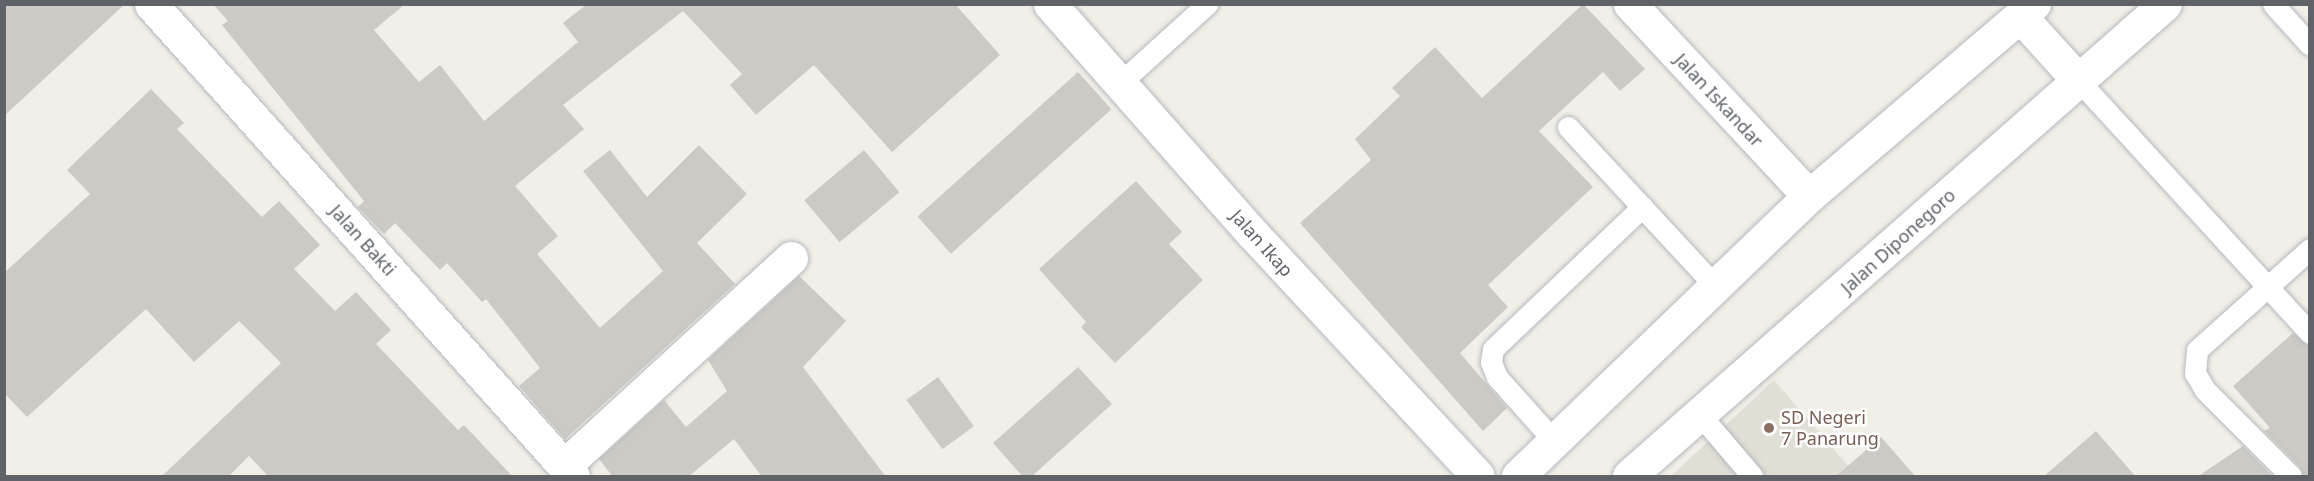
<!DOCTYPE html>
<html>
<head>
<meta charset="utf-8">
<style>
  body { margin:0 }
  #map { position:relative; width:2314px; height:481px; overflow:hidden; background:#f1efe8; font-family:"Noto Sans",sans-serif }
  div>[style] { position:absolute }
  .education>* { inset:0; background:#e1ded6 }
  .building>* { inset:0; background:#cccac5; transform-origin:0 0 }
  .roads { filter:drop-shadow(0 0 2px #b5b8bc) drop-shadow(0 0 2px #b5b8bc) }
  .service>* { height:21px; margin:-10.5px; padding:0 10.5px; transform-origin:10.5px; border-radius:10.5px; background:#fff }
  .minor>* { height:33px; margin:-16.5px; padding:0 16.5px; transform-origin:16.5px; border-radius:16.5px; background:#fff }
  .tertiary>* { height:33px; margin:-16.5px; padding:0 16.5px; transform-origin:16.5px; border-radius:16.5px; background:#fff }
  .secondary>* { height:33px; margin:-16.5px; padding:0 16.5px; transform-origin:16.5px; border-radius:16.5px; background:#fff }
  .dots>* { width:16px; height:16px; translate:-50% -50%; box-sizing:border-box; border:3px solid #fff; border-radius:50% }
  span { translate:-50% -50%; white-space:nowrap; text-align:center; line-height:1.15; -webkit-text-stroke:5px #fff; paint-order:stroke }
  .street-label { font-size:18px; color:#5f6368 }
  .education-label { font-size:18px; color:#785e54 }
  .left { translate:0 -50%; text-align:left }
  .frame { position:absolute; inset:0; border:6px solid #5f6368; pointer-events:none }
</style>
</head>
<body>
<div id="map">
  <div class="education">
    <div style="clip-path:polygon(1774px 380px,1857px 476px,1671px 476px)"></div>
  </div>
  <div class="building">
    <div style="clip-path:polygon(4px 4px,125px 4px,4px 116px)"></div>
    <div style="clip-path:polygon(213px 4px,405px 4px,374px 30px,419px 82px,440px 65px,484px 121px,578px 42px,563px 23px,587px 4px,955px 4px,1000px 55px,892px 152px,814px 65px,756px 115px,730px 85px,742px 74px,683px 11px,563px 105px,584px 129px,515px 186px,558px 236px,537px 254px,600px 328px,663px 271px,583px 171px,610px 150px,647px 197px,699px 145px,747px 194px,697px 243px,735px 284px,565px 439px,519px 386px,540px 368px,486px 299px,482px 302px,447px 263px,440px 270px,395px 223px,384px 234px,358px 207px,364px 201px,222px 25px,228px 21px)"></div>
    <div style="clip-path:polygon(1583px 4px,1645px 69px,1620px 91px,1603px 72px,1539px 131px,1593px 187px,1488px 285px,1508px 307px,1460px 353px,1507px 408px,1483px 431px,1300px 223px,1371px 160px,1355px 139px,1400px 96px,1392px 88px,1435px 47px,1482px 98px)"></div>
    <div style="left:1078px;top:72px;width:50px;height:216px;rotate:48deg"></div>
    <div style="clip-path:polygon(151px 89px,184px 123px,177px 129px,262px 217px,279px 201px,320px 245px,294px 269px,335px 311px,356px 292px,391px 330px,376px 344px,458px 430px,464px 425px,513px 477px,269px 477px,249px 456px,228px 477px,161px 477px,281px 363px,239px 321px,194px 362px,146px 309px,27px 417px,4px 393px,4px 273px,90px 194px,67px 170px)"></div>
    <div style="left:864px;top:150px;width:55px;height:78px;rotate:50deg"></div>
    <div style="clip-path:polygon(1136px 181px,1182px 232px,1169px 244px,1203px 280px,1115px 363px,1081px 327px,1086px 322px,1039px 269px)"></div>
    <div style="clip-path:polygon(799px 276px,846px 321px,803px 367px,886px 477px,762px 477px,734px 439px,688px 477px,613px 477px,599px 459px,664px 400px,686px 427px,727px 391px,708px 360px)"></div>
    <div style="clip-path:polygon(2293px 333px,2310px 345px,2310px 477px,2303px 477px,2300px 467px,2264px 431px,2270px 428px,2233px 386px)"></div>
    <div style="clip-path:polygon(1078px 367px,1112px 404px,1031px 477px,1023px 477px,993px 443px)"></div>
    <div style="left:938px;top:377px;width:61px;height:39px;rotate:54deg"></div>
    <div style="clip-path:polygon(2096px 431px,2136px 477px,2043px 477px)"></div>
    <div style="clip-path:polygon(1881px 437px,1916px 477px,1835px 477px)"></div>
    <div style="clip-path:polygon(2243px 446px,2273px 477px,2197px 477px)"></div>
  </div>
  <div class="roads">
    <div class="service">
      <div style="left:2273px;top:4px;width:55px;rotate:47.9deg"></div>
      <div style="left:2079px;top:81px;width:342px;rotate:47.5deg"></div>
      <div style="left:1120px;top:83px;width:118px;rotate:-42.2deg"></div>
      <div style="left:1568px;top:127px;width:109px;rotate:47.2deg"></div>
      <div style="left:1701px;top:416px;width:79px;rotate:49.6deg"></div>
      <div style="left:1554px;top:441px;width:86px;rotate:-131.7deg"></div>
      <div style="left:1497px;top:377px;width:16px;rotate:-112deg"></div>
      <div style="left:1491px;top:362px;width:13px;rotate:-81deg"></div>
      <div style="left:1493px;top:349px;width:206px;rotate:-43.6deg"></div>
      <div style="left:1642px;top:207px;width:109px;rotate:47.2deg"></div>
      <div style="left:2291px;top:476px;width:122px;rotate:-135deg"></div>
      <div style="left:2205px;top:390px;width:20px;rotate:-120deg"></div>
      <div style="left:2195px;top:373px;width:23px;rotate:-85deg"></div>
      <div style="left:2197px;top:350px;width:152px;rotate:-41.8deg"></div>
    </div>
    <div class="minor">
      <div style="left:151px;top:4px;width:633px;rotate:48.2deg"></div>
      <div style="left:1630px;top:4px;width:262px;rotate:47deg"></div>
      <div style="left:564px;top:466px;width:308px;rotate:-42.5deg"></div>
    </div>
    <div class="tertiary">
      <div style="left:1050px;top:4px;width:307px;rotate:48.6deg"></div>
      <div style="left:1253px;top:234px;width:330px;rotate:47.1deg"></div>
    </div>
    <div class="secondary">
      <div style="left:2020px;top:16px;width:88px;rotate:47.8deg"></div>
      <div style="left:1518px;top:476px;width:404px;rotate:-43.9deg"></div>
      <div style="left:1809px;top:196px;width:296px;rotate:-40.5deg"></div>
      <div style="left:1629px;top:476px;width:714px;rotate:-41.37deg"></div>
    </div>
  </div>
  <div class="dots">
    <div style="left:1769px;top:428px;background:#8d6e63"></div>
  </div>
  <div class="street-label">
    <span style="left:1719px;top:100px;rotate:47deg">Jalan Iskandar</span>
    <span style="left:363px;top:240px;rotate:48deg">Jalan Bakti</span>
    <span style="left:1898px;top:241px;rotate:-42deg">Jalan Diponegoro</span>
    <span style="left:1262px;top:243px;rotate:48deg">Jalan Ikap</span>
  </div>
  <div class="education-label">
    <span class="left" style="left:1781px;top:428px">SD Negeri<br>7 Panarung</span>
  </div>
  <div class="frame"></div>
</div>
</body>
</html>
